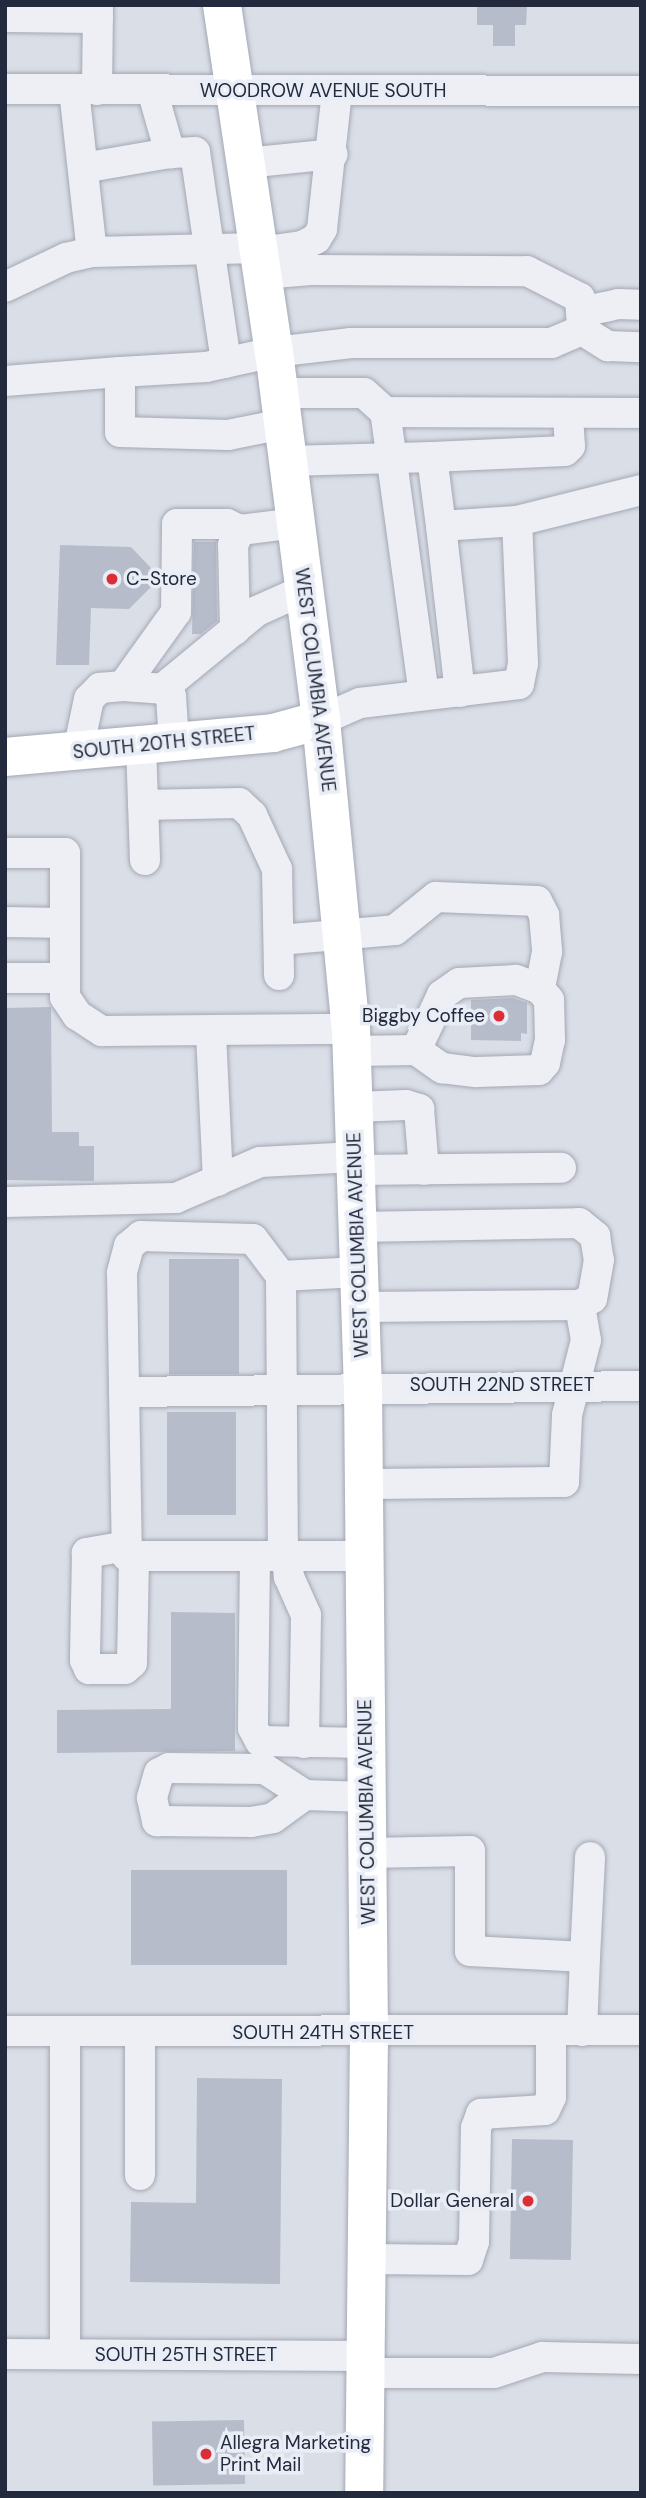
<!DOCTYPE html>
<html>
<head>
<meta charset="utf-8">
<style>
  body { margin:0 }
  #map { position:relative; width:646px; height:2498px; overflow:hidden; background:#dadee7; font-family:"DM Sans",sans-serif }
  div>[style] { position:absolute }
  .building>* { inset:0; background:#b7bcca; transform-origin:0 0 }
  .roads { filter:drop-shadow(0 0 2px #a3a8b4) drop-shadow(0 0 2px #a3a8b4) }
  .minor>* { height:30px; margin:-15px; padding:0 15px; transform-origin:15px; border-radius:15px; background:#edeff5 }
  .major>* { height:38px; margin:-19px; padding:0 19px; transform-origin:19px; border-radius:19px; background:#fff }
  .dots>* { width:19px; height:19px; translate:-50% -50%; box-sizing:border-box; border:4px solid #e9edf5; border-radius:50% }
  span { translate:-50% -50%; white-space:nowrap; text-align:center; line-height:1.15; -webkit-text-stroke:7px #e9edf5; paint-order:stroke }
  .street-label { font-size:19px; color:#232a3e }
  .poi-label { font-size:19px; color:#232a3e }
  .left { translate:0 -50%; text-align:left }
  .right { translate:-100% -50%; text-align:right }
  .frame { position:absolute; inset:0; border:7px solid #232a3e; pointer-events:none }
</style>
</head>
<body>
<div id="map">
  <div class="building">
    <div style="clip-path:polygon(477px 5px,527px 5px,526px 25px,515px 25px,515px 46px,493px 46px,493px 25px,477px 25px)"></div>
    <div style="clip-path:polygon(194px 542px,216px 542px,217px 621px,201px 634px,192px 634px)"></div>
    <div style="clip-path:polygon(60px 545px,131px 547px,151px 568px,151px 587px,129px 609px,91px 608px,89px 665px,56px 665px)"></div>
    <div style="clip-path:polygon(513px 998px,527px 1003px,527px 1034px,521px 1033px,521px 1041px,471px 1040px,471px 1000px)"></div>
    <div style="clip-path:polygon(51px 1007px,52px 1132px,79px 1132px,79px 1146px,94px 1146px,94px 1181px,5px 1180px,5px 1008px)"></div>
    <div style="left:169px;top:1259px;width:70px;height:115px"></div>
    <div style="left:236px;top:1412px;width:103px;height:69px;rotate:90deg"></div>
    <div style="clip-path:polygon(171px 1612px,235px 1613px,235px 1751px,57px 1753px,57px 1710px,171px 1709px)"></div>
    <div style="left:131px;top:1870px;width:156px;height:95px"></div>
    <div style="clip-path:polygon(197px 2078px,282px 2079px,280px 2284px,130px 2282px,131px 2202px,196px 2203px)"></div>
    <div style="left:512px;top:2139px;width:61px;height:120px;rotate:1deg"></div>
    <div style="left:244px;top:2420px;width:64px;height:92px;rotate:89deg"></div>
  </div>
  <div class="roads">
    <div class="minor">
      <div style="left:5px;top:17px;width:93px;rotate:0.6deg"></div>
      <div style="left:5px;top:89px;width:636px;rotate:0.18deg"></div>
      <div style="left:74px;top:90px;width:163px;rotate:83.7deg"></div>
      <div style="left:97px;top:90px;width:85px;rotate:-89.3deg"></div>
      <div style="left:152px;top:90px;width:66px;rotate:74.1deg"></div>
      <div style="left:170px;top:153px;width:25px;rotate:-2deg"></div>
      <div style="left:195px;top:152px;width:213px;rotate:81.6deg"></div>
      <div style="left:246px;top:163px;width:87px;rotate:-5.9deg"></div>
      <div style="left:83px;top:168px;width:88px;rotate:-9.8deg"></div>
      <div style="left:259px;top:252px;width:43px;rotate:-7.9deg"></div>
      <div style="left:302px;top:246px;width:16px;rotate:-27deg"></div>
      <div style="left:316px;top:239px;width:12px;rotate:-59deg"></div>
      <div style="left:322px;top:229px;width:139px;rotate:-83.8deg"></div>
      <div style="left:262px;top:274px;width:49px;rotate:-4.7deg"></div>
      <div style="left:311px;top:270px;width:216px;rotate:0.3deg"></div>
      <div style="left:527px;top:271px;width:59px;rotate:27deg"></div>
      <div style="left:580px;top:298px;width:32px;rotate:86deg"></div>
      <div style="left:582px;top:330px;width:33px;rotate:157deg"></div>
      <div style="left:552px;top:343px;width:201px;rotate:180deg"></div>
      <div style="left:351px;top:343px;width:78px;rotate:173.3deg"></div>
      <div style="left:274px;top:352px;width:70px;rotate:167.6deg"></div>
      <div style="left:206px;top:367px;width:86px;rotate:176.7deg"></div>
      <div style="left:120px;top:372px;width:60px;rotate:90deg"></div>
      <div style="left:120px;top:432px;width:108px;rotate:1.6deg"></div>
      <div style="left:228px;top:435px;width:56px;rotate:-11.3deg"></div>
      <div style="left:5px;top:287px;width:68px;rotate:-25.4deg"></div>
      <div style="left:66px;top:258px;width:27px;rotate:-13deg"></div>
      <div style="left:92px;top:252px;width:167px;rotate:-1.4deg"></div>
      <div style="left:581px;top:312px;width:38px;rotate:-12deg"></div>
      <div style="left:618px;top:304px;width:23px;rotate:2deg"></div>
      <div style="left:582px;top:330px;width:31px;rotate:32deg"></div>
      <div style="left:608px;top:346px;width:33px;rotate:2deg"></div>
      <div style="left:5px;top:381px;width:115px;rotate:-4.5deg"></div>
      <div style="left:279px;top:393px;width:85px"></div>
      <div style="left:364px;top:393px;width:28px;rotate:42deg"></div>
      <div style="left:432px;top:457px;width:133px;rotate:-2.6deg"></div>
      <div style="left:565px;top:451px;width:7px;rotate:-45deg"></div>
      <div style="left:570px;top:446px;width:32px;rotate:-94deg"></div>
      <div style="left:288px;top:461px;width:144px;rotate:-1.6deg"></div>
      <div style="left:432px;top:457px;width:70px;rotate:82.6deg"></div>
      <div style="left:441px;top:526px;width:76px;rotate:-3.8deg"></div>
      <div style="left:441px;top:526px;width:167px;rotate:83.5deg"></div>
      <div style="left:235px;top:630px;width:85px;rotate:-91.3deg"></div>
      <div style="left:233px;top:545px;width:17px;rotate:-65deg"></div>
      <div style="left:240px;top:530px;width:56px;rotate:-7.1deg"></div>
      <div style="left:123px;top:686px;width:91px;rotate:-54.4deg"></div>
      <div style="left:176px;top:612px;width:88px;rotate:-89.3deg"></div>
      <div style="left:177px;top:524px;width:50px"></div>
      <div style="left:227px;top:524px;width:14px;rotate:25deg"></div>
      <div style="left:162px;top:689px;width:123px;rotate:-39.4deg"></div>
      <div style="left:257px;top:611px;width:51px;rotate:-24.1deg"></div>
      <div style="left:424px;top:695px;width:286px;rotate:-97.8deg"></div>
      <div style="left:385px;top:412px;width:256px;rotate:0.2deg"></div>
      <div style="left:321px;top:720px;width:43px;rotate:-23.6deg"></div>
      <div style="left:360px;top:703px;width:160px;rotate:-6.8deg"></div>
      <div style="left:519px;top:684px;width:21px;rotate:-79deg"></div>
      <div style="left:523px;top:663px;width:142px;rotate:-92.4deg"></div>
      <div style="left:517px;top:521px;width:128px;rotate:-14deg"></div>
      <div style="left:141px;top:745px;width:115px;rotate:88deg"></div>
      <div style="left:78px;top:751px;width:53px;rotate:-78.1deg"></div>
      <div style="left:89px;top:699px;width:16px;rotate:-45deg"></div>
      <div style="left:100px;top:688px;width:23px;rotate:-5deg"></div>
      <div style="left:123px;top:686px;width:39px;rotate:4deg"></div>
      <div style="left:162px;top:689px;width:11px;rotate:38deg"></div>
      <div style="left:171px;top:696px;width:46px;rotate:86.3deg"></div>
      <div style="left:143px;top:805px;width:96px;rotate:-1.2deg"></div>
      <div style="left:239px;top:803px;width:18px;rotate:43deg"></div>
      <div style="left:252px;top:815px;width:60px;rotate:65.2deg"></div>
      <div style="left:277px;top:869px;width:106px;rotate:88.9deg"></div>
      <div style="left:5px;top:853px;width:60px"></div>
      <div style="left:65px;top:853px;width:144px;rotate:90deg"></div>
      <div style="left:65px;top:997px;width:22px;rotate:56deg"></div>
      <div style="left:77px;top:1015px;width:30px;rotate:33deg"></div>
      <div style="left:102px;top:1031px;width:249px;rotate:-0.5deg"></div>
      <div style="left:5px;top:922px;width:60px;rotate:1deg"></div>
      <div style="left:279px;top:940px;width:116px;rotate:-4.9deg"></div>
      <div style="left:395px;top:930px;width:53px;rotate:-38.8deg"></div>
      <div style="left:436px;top:897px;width:101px;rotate:2.3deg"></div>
      <div style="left:537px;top:901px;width:16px;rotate:63deg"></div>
      <div style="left:544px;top:915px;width:37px;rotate:85deg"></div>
      <div style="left:547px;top:952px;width:38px;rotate:101deg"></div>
      <div style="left:5px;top:978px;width:60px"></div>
      <div style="left:211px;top:1033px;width:148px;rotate:87.3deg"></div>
      <div style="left:352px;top:1051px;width:64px;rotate:-0.9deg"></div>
      <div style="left:416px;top:1050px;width:32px;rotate:35deg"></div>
      <div style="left:442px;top:1068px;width:35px;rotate:7deg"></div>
      <div style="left:477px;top:1072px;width:62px;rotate:-1.8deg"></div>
      <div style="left:539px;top:1070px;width:9px;rotate:-49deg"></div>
      <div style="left:545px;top:1063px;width:24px;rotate:-78deg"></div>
      <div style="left:550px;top:1040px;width:40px;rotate:-91.4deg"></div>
      <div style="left:549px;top:1000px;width:14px;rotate:-129deg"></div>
      <div style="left:540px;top:989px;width:26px;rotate:-159deg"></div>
      <div style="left:516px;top:980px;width:57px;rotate:177deg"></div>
      <div style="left:459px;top:983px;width:21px;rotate:145deg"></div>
      <div style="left:442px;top:995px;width:61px;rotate:115.3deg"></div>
      <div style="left:354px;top:1107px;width:52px;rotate:-2.2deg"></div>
      <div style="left:406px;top:1105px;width:14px;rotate:17deg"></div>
      <div style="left:419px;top:1109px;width:61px;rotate:85.3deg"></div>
      <div style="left:356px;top:1170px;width:205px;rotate:-0.6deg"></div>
      <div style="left:5px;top:1202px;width:171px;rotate:-1.3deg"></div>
      <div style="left:176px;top:1198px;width:91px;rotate:-23.2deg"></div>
      <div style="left:260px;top:1162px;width:95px;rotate:-3deg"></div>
      <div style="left:357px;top:1227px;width:222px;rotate:-1deg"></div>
      <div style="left:579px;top:1223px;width:21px;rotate:39deg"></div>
      <div style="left:595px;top:1236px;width:24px;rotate:81deg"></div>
      <div style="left:599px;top:1260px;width:39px;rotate:100deg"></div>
      <div style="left:592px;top:1298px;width:14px;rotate:150deg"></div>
      <div style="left:580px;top:1305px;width:220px;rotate:179.5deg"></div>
      <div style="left:359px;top:1272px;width:78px;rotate:177.1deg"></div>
      <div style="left:281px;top:1276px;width:46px;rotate:-127.1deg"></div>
      <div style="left:253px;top:1239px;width:112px;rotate:-178.5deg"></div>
      <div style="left:141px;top:1236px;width:16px;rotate:140deg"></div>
      <div style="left:129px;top:1246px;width:28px;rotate:105deg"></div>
      <div style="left:122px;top:1273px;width:283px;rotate:89deg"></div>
      <div style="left:127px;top:1556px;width:237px"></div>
      <div style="left:281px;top:1276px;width:280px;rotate:89.6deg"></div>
      <div style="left:124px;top:1392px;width:517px;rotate:-0.66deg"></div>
      <div style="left:364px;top:1484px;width:200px;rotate:-0.6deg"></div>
      <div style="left:564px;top:1482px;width:67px;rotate:-87.4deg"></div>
      <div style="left:567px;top:1415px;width:77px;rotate:-75.8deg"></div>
      <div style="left:586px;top:1340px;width:36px;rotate:-100deg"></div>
      <div style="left:127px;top:1546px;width:41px;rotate:170.1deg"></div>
      <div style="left:87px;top:1553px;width:107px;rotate:91.1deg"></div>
      <div style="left:85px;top:1660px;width:10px;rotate:66deg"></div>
      <div style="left:89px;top:1669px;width:36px"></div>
      <div style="left:125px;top:1669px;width:9px;rotate:-41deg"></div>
      <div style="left:132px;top:1663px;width:107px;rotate:-88.9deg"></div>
      <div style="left:255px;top:1556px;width:172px;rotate:90.7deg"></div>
      <div style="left:253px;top:1728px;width:15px;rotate:62deg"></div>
      <div style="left:260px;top:1741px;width:106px;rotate:1.1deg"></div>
      <div style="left:287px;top:1556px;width:21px;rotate:85deg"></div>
      <div style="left:289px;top:1577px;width:42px;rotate:65.9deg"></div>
      <div style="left:306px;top:1615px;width:128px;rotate:90.9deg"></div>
      <div style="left:305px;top:1795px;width:48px;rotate:-147deg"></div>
      <div style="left:265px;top:1769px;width:96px;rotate:-179.4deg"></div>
      <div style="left:169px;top:1768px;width:11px;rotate:153deg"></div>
      <div style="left:159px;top:1773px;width:26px;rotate:106deg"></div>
      <div style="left:152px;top:1798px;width:24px;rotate:78deg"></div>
      <div style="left:157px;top:1821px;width:94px;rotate:0.6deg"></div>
      <div style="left:251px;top:1822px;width:22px;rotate:-10deg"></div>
      <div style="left:273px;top:1818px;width:39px;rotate:-36deg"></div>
      <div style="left:305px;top:1795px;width:61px;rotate:1.9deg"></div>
      <div style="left:367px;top:1853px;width:103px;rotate:-1.1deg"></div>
      <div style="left:470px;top:1851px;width:100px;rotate:90deg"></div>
      <div style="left:470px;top:1951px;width:115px;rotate:3deg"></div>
      <div style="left:585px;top:1957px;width:74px;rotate:92.3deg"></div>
      <div style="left:585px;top:1957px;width:100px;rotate:-87.1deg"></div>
      <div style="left:5px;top:2031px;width:636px;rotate:-0.09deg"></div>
      <div style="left:65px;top:2031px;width:323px;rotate:90deg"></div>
      <div style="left:140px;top:2175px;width:143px;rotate:-90deg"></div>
      <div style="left:367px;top:2259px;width:101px;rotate:0.6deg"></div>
      <div style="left:468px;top:2260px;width:19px;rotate:-72deg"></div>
      <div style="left:474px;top:2242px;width:114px;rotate:-89deg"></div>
      <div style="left:476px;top:2128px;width:15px;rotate:-70deg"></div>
      <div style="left:481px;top:2114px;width:64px;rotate:-3.6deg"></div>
      <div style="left:545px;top:2110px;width:14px;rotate:-65deg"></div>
      <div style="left:551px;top:2097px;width:66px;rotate:-90deg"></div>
      <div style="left:5px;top:2354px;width:361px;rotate:0.3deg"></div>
      <div style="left:366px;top:2373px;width:128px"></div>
      <div style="left:494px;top:2373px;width:51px;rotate:-18.4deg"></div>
      <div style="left:542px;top:2357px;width:99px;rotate:1.2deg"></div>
    </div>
    <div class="major">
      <div style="left:222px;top:5px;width:351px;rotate:81.5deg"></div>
      <div style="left:274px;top:352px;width:371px;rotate:82.7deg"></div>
      <div style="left:321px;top:720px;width:310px;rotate:84.5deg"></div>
      <div style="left:351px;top:1029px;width:357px;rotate:88.1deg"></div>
      <div style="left:363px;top:1386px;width:648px;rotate:89.47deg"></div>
      <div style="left:369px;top:2034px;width:459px;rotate:90.6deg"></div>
      <div style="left:5px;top:757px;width:269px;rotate:-5.1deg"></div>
      <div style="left:273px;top:733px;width:50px;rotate:-15.2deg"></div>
    </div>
  </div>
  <div class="dots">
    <div style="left:112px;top:579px;background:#dc2f35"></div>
    <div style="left:499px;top:1016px;background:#dc2f35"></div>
    <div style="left:528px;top:2201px;background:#dc2f35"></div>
    <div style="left:206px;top:2454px;background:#dc2f35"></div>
  </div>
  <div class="street-label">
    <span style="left:323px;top:91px">WOODROW AVENUE SOUTH</span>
    <span style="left:315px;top:680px;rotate:83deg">WEST COLUMBIA AVENUE</span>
    <span style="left:164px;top:743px;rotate:-6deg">SOUTH 20TH STREET</span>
    <span style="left:358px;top:1245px;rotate:-92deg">WEST COLUMBIA AVENUE</span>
    <span style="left:502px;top:1385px">SOUTH 22ND STREET</span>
    <span style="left:367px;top:1812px;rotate:-91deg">WEST COLUMBIA AVENUE</span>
    <span style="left:323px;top:2033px">SOUTH 24TH STREET</span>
    <span style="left:186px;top:2355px">SOUTH 25TH STREET</span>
  </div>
  <div class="poi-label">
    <span class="left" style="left:126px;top:579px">C-Store</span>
    <span class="right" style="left:485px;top:1016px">Biggby Coffee</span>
    <span class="right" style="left:514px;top:2201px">Dollar General</span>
    <span class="left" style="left:220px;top:2454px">Allegra Marketing<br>Print Mail</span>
  </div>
  <div class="frame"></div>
</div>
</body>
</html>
